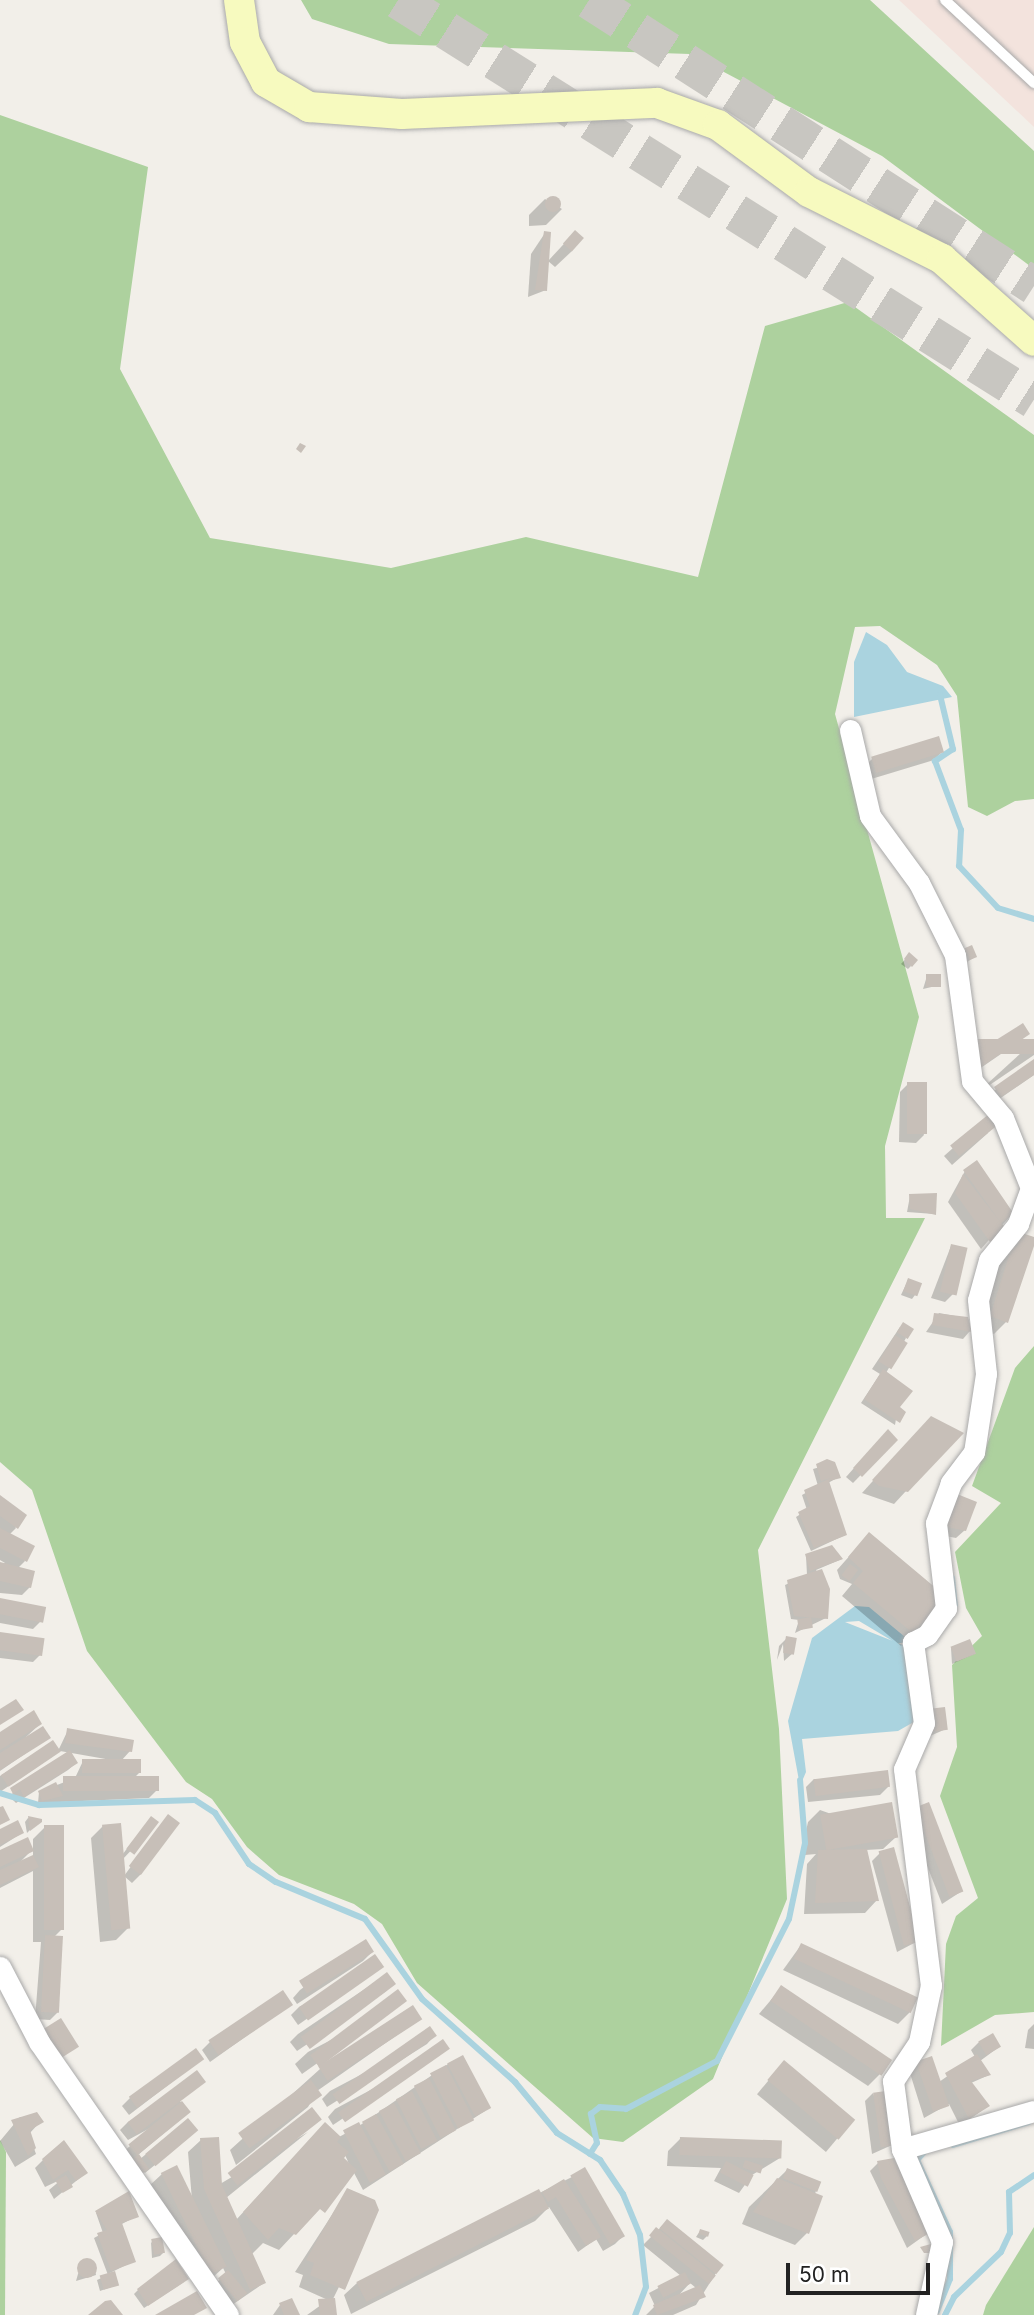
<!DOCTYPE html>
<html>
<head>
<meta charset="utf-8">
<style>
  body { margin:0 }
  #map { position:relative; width:1034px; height:2315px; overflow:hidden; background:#f2efe9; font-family:Inter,sans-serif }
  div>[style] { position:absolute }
  .military>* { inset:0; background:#f3e3dd }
  .forest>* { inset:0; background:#add19e }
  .water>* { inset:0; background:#aad3df }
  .shadow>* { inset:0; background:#0003; transform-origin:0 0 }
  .stream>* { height:6px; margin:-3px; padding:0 3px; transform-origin:3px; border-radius:3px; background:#aad3df }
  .building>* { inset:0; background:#c7bfb8; transform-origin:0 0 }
  .round { border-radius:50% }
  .highway-tunnel>* { height:38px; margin-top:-19px; transform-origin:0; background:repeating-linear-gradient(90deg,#c8c6c1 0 38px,transparent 0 57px) }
  .roads { filter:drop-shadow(0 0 2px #a9a9a9) drop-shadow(0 0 2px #a9a9a9) }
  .lane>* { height:10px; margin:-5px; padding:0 5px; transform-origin:5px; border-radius:5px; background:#fff }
  .street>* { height:21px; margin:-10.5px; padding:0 10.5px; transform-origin:10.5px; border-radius:10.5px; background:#fff }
  .secondary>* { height:30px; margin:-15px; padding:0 15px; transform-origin:15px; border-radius:15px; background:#f7fabf }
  span { translate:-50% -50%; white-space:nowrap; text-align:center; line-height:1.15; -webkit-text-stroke:5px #fff; paint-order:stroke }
  .scale { position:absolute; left:786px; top:2263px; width:144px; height:32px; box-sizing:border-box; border:4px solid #222; border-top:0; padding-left:9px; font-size:21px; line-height:24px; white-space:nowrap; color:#222; -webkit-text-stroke:5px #fff; paint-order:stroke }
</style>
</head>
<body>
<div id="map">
  <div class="military">
    <div style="clip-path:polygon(899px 0,1034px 0,1034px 127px)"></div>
  </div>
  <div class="forest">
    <div style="clip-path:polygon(301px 0,870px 0,1034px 151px,1034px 269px,882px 156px,690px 54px,389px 44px,312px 19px)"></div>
    <div style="clip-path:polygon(0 115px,148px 167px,120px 369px,210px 538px,391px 568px,526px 537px,698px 577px,765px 326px,848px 302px,1034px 435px,1034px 799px,1015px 801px,987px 816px,968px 807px,957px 696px,937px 665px,880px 626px,855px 627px,835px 714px,919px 1017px,885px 1146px,886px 1218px,925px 1218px,758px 1550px,779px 1729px,787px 1899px,713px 2079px,623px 2142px,593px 2138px,417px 1983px,382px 1924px,354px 1904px,279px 1875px,247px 1847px,212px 1799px,186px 1782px,87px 1651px,32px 1490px,0 1462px)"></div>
    <div style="clip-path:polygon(1034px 1346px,1034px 2012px,995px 2015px,941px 2046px,946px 1944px,956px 1916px,978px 1898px,940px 1796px,957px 1747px,952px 1665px,982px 1636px,966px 1608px,955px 1552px,1001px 1503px,972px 1486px,1015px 1368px)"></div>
    <div style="clip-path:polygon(0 2140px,6px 2152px,5px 2315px,0 2315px)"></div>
    <div style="clip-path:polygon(1034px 2227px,1034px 2315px,983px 2315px,986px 2305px)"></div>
  </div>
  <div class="water">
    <div style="clip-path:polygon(866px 632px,887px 645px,907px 672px,943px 686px,952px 697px,854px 717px,854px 662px)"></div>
    <div style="clip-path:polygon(855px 1606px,869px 1607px,905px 1637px,908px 1643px,896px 1643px,859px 1621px,845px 1622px,908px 1647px,919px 1719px,898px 1731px,802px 1739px,806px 1772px,800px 1786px,788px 1721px,812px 1638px)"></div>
  </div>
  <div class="shadow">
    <div style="clip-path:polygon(545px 199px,562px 209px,546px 225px,529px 226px,529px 215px)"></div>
    <div style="clip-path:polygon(575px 232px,572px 251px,555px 267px,548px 261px)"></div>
    <div style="clip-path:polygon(545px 233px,546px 290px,528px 297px,531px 254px)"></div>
    <div style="clip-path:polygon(942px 752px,934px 760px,868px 780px,864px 767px,872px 759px)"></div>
    <div style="clip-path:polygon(966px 949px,975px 957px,967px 962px,962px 952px)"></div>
    <div style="clip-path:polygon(909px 955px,911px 966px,908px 969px,901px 964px)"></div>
    <div style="clip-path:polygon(927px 976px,940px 985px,923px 989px)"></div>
    <div style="clip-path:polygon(1022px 1025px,1028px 1033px,1020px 1041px,969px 1076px,970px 1058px)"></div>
    <div style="clip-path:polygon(1034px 1041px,1034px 1055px,975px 1095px)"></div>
    <div style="clip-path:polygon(1034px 1061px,1034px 1075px,992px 1104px,987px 1096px)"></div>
    <div style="clip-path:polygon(908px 1084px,924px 1135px,916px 1143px,899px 1142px,900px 1092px)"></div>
    <div style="clip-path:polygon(989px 1116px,988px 1133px,952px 1165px,944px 1156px)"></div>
    <div style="clip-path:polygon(965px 1171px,1012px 1214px,981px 1249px,948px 1202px)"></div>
    <div style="clip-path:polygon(910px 1196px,934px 1214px,907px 1212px)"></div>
    <div style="clip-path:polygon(1022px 1235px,1034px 1240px,1006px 1322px,994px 1334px,979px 1328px,1000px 1260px)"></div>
    <div style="clip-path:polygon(951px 1246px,953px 1294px,945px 1302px,931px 1298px)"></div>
    <div style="clip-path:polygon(908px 1280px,915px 1295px,912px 1299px,901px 1295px)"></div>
    <div style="clip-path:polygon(939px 1313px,966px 1318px,970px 1331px,963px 1339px,926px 1332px)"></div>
    <div style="clip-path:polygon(900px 1327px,906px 1338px,886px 1373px,898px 1407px,895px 1425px,861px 1403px,880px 1374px,872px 1369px)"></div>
    <div style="clip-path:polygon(919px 1430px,906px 1491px,894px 1504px,862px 1493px)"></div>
    <div style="clip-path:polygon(880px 1439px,895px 1440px,853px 1483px,846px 1477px)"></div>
    <div style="clip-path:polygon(834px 1463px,839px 1477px,828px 1483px,845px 1535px,811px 1551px,796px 1517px,807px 1510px,802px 1495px,818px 1486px,813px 1469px)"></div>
    <div style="clip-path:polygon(958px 1496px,965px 1530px,956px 1538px,940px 1535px)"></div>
    <div style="clip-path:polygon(0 1497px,16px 1528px,9px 1535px,25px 1561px,18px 1568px,30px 1587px,22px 1595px,0 1593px,0 1564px,5px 1563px,0 1560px)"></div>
    <div style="clip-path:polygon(869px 1534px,914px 1634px,901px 1646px,842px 1596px,852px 1584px,840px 1579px,837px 1570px)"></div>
    <div style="clip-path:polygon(832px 1547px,842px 1559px,816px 1570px,828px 1589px,826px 1618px,795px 1633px,799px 1620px,791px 1619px,785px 1585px,807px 1575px,806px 1556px)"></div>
    <div style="clip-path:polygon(0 1600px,41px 1621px,33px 1629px,0 1623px)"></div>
    <div style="clip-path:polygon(0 1634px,41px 1654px,33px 1662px,0 1658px)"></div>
    <div style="clip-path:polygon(787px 1638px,793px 1653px,784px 1661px,783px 1644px,777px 1660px,779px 1646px)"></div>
    <div style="clip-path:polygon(951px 1648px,974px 1654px,952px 1664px)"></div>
    <div style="clip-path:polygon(920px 1720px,946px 1729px,923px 1739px)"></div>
    <div style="clip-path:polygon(40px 1724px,26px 1737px,48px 1738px,0 1771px,0 1734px)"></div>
    <div style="clip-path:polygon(68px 1730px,130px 1751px,121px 1761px,140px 1772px,134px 1778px,157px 1790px,149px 1798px,38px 1803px,39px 1792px,75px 1778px,83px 1761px,117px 1761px,60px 1751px,0 1792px,0 1776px,53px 1743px,58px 1751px)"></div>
    <div style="clip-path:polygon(69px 1753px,76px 1763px,68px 1770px,16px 1803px,9px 1796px)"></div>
    <div style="clip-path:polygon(814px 1779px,888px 1787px,880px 1795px,808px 1802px,806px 1787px)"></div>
    <div style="clip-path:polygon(915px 1809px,962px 1891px,942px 1904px,908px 1817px)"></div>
    <div style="clip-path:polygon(820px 1810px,896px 1837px,883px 1849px,866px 1850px,877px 1900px,865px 1913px,804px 1914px,807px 1864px,816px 1854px,805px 1855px,804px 1840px,808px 1822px)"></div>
    <div style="clip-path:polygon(168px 1816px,177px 1823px,140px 1875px,132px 1883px,124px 1876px,128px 1928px,116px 1940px,100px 1942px,91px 1838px,103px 1826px,122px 1855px,151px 1818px,157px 1823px,122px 1860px,124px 1876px)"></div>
    <div style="clip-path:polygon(28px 1818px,40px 1820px,27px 1833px,25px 1822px)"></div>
    <div style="clip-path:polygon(45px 1827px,62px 1929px,54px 1937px,58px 2012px,50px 2020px,35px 2019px,41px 1942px,33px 1942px,33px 1871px,0 1888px,0 1852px,32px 1850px,20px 1862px,33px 1857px,33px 1839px)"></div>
    <div style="clip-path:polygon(0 1831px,22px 1833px,0 1847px)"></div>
    <div style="clip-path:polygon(880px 1853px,918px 1941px,897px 1952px,872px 1861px)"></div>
    <div style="clip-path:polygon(365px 1942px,372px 1952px,363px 1961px,297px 2004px,293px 1998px,300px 1990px)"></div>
    <div style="clip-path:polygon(801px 1945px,910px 2012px,898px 2024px,783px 1970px)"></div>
    <div style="clip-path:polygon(382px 1966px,298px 2025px,291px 2015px,299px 2007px)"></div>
    <div style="clip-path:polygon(387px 1974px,393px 1984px,385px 1992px,297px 2051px,290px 2042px,298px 2034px)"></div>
    <div style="clip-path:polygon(781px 1988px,890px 2060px,880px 2074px,868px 2086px,759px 2014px)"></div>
    <div style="clip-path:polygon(405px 2001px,302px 2074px,295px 2064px,308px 2052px)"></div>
    <div style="clip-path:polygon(290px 2005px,210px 2062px,202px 2050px,210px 2042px)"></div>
    <div style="clip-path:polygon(420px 2019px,317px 2091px,308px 2107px,236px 2165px,230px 2150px,320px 2069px)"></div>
    <div style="clip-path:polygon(1034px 2024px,1034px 2049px,1025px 2048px,1028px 2030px)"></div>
    <div style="clip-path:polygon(434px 2036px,427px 2044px,327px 2107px,322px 2099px,330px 2091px)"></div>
    <div style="clip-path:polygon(979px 2042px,999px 2047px,980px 2061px,989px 2075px,971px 2083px,988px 2106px,960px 2126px,949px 2104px,924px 2118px,909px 2070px,917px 2063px,939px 2082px,975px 2057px,971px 2050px)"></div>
    <div style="clip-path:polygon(447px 2049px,333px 2125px,328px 2117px,335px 2109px)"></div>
    <div style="clip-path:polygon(202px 2059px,129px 2115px,122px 2106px,130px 2098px)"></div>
    <div style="left:784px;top:2062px;width:90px;height:42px;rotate:40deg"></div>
    <div style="clip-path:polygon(evenodd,448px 2064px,485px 2111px,363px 2190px,353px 2171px,279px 2250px,263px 2243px,252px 2254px,264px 2283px,232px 2305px,215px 2284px,226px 2274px,223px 2268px,211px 2279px,149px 2186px,162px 2174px,192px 2200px,188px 2152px,201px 2140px,220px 2184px,308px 2132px,226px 2198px,236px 2220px,309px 2141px,339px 2137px,359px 2126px,448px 2064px,345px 2155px,350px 2166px,341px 2158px,345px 2155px)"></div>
    <div style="clip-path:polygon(203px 2082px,180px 2101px,189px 2112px,138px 2155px,140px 2159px,188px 2120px,188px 2138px,145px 2173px,122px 2153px,152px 2127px,128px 2140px,120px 2130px,128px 2122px)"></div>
    <div style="clip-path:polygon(873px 2093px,892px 2145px,872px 2154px,865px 2101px)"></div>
    <div style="clip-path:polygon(20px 2117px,41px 2121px,29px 2134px,36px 2154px,15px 2167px,0 2141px)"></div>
    <div style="clip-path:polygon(680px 2139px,780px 2158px,752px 2175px,739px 2193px,714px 2181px,721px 2168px,667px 2166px,668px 2151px)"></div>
    <div style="clip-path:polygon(43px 2160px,86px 2173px,54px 2199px,49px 2190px,62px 2179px,45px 2187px,35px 2168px)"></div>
    <div style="clip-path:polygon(878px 2163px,928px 2233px,907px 2248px,870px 2171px)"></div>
    <div style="clip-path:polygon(787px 2170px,816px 2190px,807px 2233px,795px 2245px,742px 2224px,749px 2207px)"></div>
    <div style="clip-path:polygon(572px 2177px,623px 2236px,615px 2244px,603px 2251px,596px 2239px,578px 2252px,549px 2207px,535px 2221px,351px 2314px,344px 2295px,357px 2283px)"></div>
    <div style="clip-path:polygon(348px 2190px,377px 2210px,333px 2299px,335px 2315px,307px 2315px,328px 2300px,299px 2287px,303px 2275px,295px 2272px)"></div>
    <div style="clip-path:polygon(96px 2213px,137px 2216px,120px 2225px,134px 2261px,110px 2273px,117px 2285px,100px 2291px,97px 2280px,108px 2275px,94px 2238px,103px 2233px)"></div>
    <div style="clip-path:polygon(evenodd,667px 2221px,721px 2265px,696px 2305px,673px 2315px,646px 2315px,655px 2306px,649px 2293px,681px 2276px,643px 2245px,667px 2221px,690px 2283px,696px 2288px,677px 2297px,690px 2283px)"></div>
    <div style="clip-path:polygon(700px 2231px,707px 2236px,703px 2240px,696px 2237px)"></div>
    <div style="clip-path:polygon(151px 2242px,163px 2253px,160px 2256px,152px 2258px)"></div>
    <div style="clip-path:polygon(82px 2260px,94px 2264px,96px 2275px,76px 2281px)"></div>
    <div style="clip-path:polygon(184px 2282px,144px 2308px,134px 2294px,138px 2290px)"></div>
    <div style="clip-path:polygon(280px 2305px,298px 2315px,273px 2315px)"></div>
  </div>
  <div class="stream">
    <div style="left:940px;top:695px;width:56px;rotate:76.5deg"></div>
    <div style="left:953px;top:749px;width:22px;rotate:146deg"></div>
    <div style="left:935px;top:761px;width:74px;rotate:69.4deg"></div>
    <div style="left:961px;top:830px;width:36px;rotate:93deg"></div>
    <div style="left:959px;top:866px;width:57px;rotate:47.1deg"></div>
    <div style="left:998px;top:908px;width:38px;rotate:17deg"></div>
    <div style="left:952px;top:1578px;width:27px;rotate:84deg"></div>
    <div style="left:0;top:1793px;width:41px;rotate:17.1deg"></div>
    <div style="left:39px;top:1805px;width:156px;rotate:-1.8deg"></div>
    <div style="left:195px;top:1800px;width:24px;rotate:33deg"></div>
    <div style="left:215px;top:1813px;width:61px;rotate:56.3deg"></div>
    <div style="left:249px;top:1864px;width:32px;rotate:34deg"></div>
    <div style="left:276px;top:1882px;width:96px;rotate:22.6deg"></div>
    <div style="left:365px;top:1919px;width:98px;rotate:54.5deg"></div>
    <div style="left:422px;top:1999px;width:125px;rotate:41.7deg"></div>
    <div style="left:515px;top:2082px;width:66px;rotate:50.5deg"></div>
    <div style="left:557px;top:2133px;width:51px;rotate:32.1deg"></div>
    <div style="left:600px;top:2160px;width:41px;rotate:55.9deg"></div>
    <div style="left:623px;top:2194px;width:44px;rotate:67.5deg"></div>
    <div style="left:640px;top:2235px;width:52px;rotate:83.4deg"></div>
    <div style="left:646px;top:2287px;width:30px;rotate:111deg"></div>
    <div style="left:953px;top:2145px;width:79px;rotate:-16.8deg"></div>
    <div style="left:925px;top:2151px;width:12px;rotate:132deg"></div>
    <div style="left:917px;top:2160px;width:79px;rotate:65.4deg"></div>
    <div style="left:950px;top:2232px;width:47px;rotate:90deg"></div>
    <div style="left:950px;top:2279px;width:35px;rotate:112deg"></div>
    <div style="left:590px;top:2154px;width:13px;rotate:-58deg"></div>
    <div style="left:597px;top:2143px;width:30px;rotate:-102deg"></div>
    <div style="left:591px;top:2114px;width:11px;rotate:-38deg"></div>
    <div style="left:600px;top:2107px;width:26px;rotate:4deg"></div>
    <div style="left:626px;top:2109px;width:103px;rotate:-27.8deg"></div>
    <div style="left:717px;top:2061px;width:159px;rotate:-63.1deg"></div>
    <div style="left:789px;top:1919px;width:78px;rotate:-78.1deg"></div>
    <div style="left:805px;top:1843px;width:63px;rotate:-94.5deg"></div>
    <div style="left:945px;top:2315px;width:20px;rotate:-63deg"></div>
    <div style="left:954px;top:2297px;width:65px;rotate:-43.8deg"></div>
    <div style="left:1001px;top:2252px;width:21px;rotate:-65deg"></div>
    <div style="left:1010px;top:2233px;width:41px;rotate:-91.4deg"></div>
    <div style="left:1009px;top:2192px;width:30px;rotate:-34deg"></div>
  </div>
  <div class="building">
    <div class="round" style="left:545px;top:196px;width:16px;height:16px"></div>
    <div style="left:575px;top:230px;width:12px;height:18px;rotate:42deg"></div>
    <div style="clip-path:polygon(544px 231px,551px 232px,547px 291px,535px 290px)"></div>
    <div style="clip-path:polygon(300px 443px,306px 446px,301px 453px,296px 449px)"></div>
    <div style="left:939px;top:736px;width:17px;height:71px;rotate:73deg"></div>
    <div style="left:972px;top:945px;width:13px;height:8px;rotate:67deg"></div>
    <div style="clip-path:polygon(909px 952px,918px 960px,912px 967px,904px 959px)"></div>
    <div style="left:926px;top:974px;width:15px;height:13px"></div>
    <div style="clip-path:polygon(1023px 1023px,1030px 1034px,978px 1069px,969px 1057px)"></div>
    <div style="left:1034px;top:1039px;width:15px;height:69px;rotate:90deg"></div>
    <div style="clip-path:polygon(1034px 1059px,1034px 1075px,1001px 1097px,994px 1087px)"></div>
    <div style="left:907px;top:1082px;width:20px;height:52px"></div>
    <div style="left:989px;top:1114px;width:14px;height:50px;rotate:51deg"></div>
    <div style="clip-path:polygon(977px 1160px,1014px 1214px,1001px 1223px,1008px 1230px,990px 1242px,955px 1193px,963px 1174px,1001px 1223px,963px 1170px)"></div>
    <div style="clip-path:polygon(937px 1193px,936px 1215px,910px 1209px,909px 1194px)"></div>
    <div style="clip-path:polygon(1022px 1233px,1034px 1237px,1034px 1246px,1008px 1323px,990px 1316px,1012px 1246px,1017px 1247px)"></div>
    <div style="left:951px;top:1244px;width:17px;height:49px;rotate:13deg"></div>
    <div style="left:908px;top:1278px;width:15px;height:14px;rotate:20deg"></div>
    <div style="clip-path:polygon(934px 1313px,968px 1317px,972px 1332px,932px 1325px)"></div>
    <div style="left:903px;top:1322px;width:13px;height:12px;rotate:32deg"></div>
    <div style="left:895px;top:1335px;width:15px;height:31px;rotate:32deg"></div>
    <div style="clip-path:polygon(883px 1369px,913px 1391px,900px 1407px,906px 1412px,900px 1423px,864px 1399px)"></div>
    <div style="clip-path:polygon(931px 1416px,964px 1433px,908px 1492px,879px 1486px,872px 1480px)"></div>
    <div style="clip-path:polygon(888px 1429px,898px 1440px,862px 1477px,853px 1468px)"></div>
    <div style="clip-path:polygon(827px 1459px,835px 1462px,841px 1478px,829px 1481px,847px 1535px,814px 1548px,798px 1512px,810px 1506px,804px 1490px,831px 1478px,821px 1481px,816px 1464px)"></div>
    <div style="clip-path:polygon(957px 1494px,977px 1502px,966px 1531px,947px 1527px)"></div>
    <div style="clip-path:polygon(0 1495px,27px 1515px,18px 1529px,0 1516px)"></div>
    <div style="clip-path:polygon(0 1528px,35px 1546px,27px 1562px,0 1548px)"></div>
    <div style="clip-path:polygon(869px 1532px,937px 1589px,937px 1611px,915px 1635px,853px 1583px,863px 1571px,848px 1557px)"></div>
    <div style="clip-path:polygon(832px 1545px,843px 1559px,810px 1571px,805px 1554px)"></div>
    <div style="clip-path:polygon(0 1562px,35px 1571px,31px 1588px,0 1581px)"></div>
    <div style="left:850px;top:1564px;width:10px;height:14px;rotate:37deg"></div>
    <div style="clip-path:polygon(822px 1569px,830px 1589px,828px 1619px,794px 1616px,787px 1580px)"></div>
    <div style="left:0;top:1598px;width:47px;height:16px;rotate:11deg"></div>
    <div style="left:811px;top:1617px;width:11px;height:14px;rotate:80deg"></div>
    <div style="left:0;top:1632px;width:45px;height:18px;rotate:8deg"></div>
    <div style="left:786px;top:1636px;width:11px;height:17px;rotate:10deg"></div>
    <div style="left:970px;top:1639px;width:16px;height:21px;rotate:68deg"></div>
    <div style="clip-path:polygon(16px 1699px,24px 1710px,0 1725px,0 1709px)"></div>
    <div style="left:945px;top:1707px;width:23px;height:17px;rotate:83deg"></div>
    <div style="clip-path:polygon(34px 1710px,42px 1724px,0 1750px,0 1732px)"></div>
    <div style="clip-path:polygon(43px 1726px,51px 1738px,0 1770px,0 1753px)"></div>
    <div style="clip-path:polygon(67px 1728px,134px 1740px,132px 1752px,65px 1743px)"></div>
    <div style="left:53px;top:1740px;width:14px;height:63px;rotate:56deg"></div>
    <div style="clip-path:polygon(70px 1750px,78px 1763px,24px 1797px,20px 1789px,13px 1794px,10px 1788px)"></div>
    <div style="left:82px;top:1759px;width:59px;height:14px"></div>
    <div style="left:888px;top:1770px;width:17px;height:75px;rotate:83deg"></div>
    <div style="left:63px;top:1776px;width:96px;height:15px"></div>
    <div style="clip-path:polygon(56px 1782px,63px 1796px,42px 1801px,38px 1791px)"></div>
    <div style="left:892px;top:1802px;width:36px;height:73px;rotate:80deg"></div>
    <div style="left:929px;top:1802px;width:96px;height:15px;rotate:69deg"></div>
    <div style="clip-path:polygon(3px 1806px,10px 1820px,0 1825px,0 1807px)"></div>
    <div style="left:168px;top:1814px;width:15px;height:65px;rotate:37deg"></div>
    <div style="clip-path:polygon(28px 1816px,42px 1819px,42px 1822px,30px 1831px)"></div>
    <div style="left:151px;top:1816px;width:10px;height:41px;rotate:37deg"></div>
    <div style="clip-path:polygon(18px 1820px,24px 1833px,0 1845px,0 1829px)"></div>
    <div style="left:121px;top:1823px;width:106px;height:19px;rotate:85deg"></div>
    <div style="left:44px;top:1825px;width:20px;height:105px"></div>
    <div style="clip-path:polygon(28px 1837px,34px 1851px,0 1867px,0 1850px)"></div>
    <div style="left:894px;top:1847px;width:98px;height:16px;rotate:75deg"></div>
    <div style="clip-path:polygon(867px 1849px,879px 1901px,815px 1903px,818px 1850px)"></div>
    <div style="clip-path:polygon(33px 1855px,39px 1867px,0 1885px,0 1870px)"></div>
    <div style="left:45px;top:1935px;width:18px;height:77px;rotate:3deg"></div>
    <div style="left:366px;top:1939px;width:15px;height:79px;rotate:58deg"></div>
    <div style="left:801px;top:1943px;width:129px;height:17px;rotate:25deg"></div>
    <div style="left:375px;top:1954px;width:16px;height:93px;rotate:55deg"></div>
    <div style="left:387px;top:1972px;width:15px;height:108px;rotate:53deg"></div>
    <div style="left:781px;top:1985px;width:134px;height:19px;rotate:34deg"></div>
    <div style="left:398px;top:1989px;width:15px;height:110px;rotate:53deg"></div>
    <div style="left:283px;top:1990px;width:18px;height:90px;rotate:56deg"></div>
    <div style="left:413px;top:2005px;width:17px;height:113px;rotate:57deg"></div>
    <div style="left:61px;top:2018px;width:34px;height:22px;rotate:58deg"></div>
    <div style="left:430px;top:2026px;width:12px;height:119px;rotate:55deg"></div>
    <div style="left:993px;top:2033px;width:16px;height:17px;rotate:60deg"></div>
    <div style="left:443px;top:2039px;width:12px;height:128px;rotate:55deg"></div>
    <div style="left:196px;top:2048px;width:14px;height:83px;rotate:54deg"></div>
    <div style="clip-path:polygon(977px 2054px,991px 2075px,971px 2081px,990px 2106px,969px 2119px,945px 2073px)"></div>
    <div style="left:463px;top:2055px;width:60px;height:18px;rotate:62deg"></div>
    <div style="left:932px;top:2056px;width:53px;height:17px;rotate:71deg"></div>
    <div style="left:784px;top:2060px;width:93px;height:26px;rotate:40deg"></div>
    <div style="left:446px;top:2065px;width:62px;height:18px;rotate:63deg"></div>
    <div style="left:197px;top:2070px;width:15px;height:87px;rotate:53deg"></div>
    <div style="left:429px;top:2078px;width:59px;height:17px;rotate:63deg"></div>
    <div style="left:311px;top:2080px;width:19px;height:90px;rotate:54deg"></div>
    <div style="left:412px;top:2091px;width:56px;height:18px;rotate:63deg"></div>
    <div style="left:886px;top:2091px;width:55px;height:13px;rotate:82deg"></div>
    <div style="left:182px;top:2101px;width:14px;height:69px;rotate:51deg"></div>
    <div style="left:394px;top:2103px;width:57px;height:17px;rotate:62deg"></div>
    <div style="left:312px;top:2107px;width:16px;height:107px;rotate:52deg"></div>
    <div style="clip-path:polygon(37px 2112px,44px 2122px,30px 2130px,36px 2148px,28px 2156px,11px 2120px)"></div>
    <div style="left:376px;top:2114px;width:57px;height:16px;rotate:61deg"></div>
    <div style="left:188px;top:2118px;width:16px;height:56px;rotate:50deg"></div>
    <div style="clip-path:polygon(325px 2122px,341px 2137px,337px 2142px,349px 2152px,344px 2158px,357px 2170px,325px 2213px,320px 2209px,296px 2235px,279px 2228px,268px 2240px,243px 2212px)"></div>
    <div style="left:359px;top:2122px;width:59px;height:18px;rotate:63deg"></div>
    <div style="clip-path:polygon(219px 2137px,222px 2185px,266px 2283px,250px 2290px,204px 2189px,200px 2138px)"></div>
    <div style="left:680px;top:2137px;width:102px;height:18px;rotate:2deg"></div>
    <div style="clip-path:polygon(64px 2140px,88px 2173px,76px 2181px,68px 2170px,53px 2180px,42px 2159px)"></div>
    <div style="left:139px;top:2154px;width:18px;height:13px;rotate:56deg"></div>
    <div style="clip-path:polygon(894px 2158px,930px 2233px,915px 2241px,881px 2178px,877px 2161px)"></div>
    <div style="left:745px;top:2160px;width:19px;height:8px;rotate:18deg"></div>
    <div style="left:726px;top:2161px;width:31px;height:13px;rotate:27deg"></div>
    <div style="left:177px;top:2165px;width:113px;height:18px;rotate:64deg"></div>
    <div style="left:585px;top:2167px;width:80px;height:17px;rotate:60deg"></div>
    <div style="left:787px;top:2168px;width:37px;height:11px;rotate:22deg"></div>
    <div style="left:66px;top:2175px;width:14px;height:12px;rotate:60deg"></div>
    <div style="clip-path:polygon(777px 2178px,823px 2196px,809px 2234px,753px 2212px)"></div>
    <div style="clip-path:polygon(564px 2179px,601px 2237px,586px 2246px,556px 2197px,548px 2202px,542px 2192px)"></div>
    <div style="clip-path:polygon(347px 2188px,375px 2200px,379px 2210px,345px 2290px,310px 2275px,314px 2263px,306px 2260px)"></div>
    <div style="left:539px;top:2189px;width:22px;height:205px;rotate:63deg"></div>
    <div style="clip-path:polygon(129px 2191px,139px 2217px,122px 2223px,136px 2262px,111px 2271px,97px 2233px,107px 2230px,95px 2211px)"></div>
    <div style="left:667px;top:2219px;width:73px;height:12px;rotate:39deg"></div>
    <div style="left:656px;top:2227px;width:77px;height:11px;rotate:39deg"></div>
    <div style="left:700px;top:2229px;width:10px;height:5px;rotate:17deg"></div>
    <div style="left:162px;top:2237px;width:16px;height:11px;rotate:79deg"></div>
    <div style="clip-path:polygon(931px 2244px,931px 2253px,924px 2253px,920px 2247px)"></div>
    <div class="round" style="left:77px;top:2258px;width:20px;height:20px"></div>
    <div style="clip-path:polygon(176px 2259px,189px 2279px,148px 2306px,137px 2289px)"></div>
    <div style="left:228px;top:2270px;width:30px;height:13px;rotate:50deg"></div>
    <div style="left:115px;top:2271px;width:15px;height:16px;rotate:74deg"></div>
    <div style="left:685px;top:2272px;width:13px;height:31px;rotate:63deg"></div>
    <div style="clip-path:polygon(700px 2285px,706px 2297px,657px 2315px,653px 2305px)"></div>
    <div style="clip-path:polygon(197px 2291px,207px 2308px,194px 2315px,155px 2315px)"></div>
    <div style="clip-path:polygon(292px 2298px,300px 2315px,284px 2315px,279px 2303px)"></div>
    <div style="clip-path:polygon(335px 2298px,337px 2315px,320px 2315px,318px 2299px)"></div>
    <div style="clip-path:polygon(111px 2300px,123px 2315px,88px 2315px,105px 2301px)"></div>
  </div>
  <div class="highway-tunnel">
    <div style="left:398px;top:0;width:751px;rotate:32.17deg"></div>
    <div style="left:589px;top:0;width:529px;rotate:32.73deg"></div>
  </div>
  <div class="roads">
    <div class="lane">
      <div style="left:945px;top:0;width:122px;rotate:43deg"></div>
    </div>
    <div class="street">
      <div style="left:850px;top:730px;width:88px;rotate:76.9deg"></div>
      <div style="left:870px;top:816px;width:83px;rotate:53.8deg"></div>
      <div style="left:919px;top:883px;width:80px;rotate:63.4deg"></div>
      <div style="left:955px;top:955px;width:127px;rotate:82.3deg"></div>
      <div style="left:972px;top:1081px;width:48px;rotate:50deg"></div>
      <div style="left:1003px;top:1118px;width:75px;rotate:68.2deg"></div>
      <div style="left:1031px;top:1188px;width:38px;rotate:110deg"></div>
      <div style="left:1018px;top:1224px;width:46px;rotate:128.9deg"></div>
      <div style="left:989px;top:1260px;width:41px;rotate:105.4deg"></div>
      <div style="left:978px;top:1300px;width:74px;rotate:83.8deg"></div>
      <div style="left:986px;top:1374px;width:79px;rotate:98.7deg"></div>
      <div style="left:974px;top:1452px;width:39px;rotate:127deg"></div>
      <div style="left:951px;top:1483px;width:43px;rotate:110.6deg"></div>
      <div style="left:936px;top:1523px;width:86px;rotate:83.3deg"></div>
      <div style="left:946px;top:1608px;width:33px;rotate:125deg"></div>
      <div style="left:927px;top:1635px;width:16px;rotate:153deg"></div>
      <div style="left:913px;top:1642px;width:82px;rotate:82.3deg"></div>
      <div style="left:924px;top:1723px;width:50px;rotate:113.5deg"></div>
      <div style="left:904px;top:1769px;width:218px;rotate:82.9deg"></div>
      <div style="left:931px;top:1985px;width:58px;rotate:101.9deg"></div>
      <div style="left:919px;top:2042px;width:47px;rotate:123.7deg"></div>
      <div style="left:893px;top:2081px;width:69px;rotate:82.5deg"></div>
      <div style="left:902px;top:2149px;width:101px;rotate:66.7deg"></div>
      <div style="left:942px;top:2242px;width:75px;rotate:102.4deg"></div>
      <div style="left:0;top:1967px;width:85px;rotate:62.5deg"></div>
      <div style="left:39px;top:2042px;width:332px;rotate:55.3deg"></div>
      <div style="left:902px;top:2149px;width:137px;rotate:-16.1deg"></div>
    </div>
    <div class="secondary">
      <div style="left:239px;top:0;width:42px;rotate:81.9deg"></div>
      <div style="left:245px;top:42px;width:45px;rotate:62.3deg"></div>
      <div style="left:266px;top:82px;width:50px;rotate:30.2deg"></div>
      <div style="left:309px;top:107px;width:93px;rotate:4.3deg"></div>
      <div style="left:402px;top:114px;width:255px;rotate:-2.5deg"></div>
      <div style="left:657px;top:103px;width:65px;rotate:19.8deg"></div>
      <div style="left:718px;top:125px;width:113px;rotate:36.4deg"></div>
      <div style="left:809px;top:192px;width:149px;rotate:26.7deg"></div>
      <div style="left:942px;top:259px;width:123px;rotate:41.7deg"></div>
    </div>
  </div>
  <div class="scale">50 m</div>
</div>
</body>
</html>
